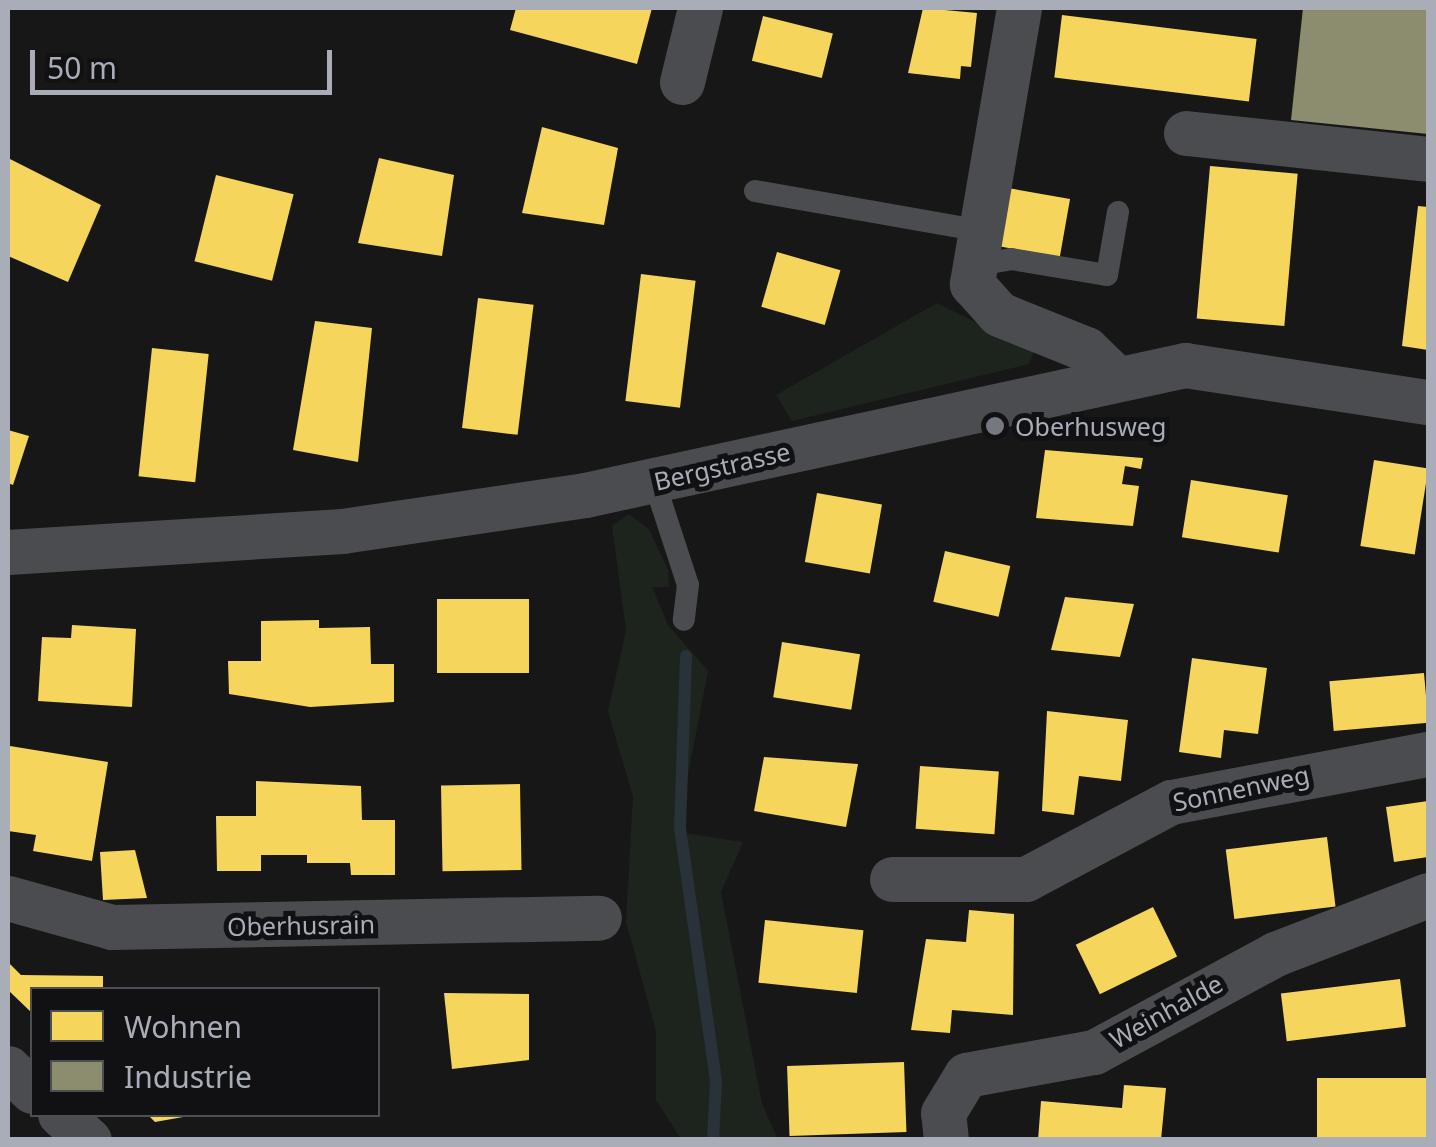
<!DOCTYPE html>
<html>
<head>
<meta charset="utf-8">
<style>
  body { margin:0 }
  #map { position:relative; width:1436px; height:1147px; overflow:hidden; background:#171717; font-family:"Noto Sans",sans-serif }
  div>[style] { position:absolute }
  .green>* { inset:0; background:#1d241e }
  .homes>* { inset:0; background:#f6d55c; transform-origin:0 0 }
  .industry>* { inset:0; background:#8c8c6e }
  .stream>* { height:12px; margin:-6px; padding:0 6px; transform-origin:6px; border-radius:6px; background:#2a3239 }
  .service>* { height:22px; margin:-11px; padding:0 11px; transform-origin:11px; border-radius:11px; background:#4b4c50 }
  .minor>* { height:45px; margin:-22.5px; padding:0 22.5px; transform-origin:22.5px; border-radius:22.5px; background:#4b4c50 }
  .dots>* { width:28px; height:28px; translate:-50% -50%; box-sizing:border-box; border:5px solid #111113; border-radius:50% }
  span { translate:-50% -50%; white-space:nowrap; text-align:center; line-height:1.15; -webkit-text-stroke:10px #111113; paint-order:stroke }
  .poi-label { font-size:25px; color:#a8adb8 }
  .left { translate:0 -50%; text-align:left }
  .street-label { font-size:25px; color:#a8adb8 }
  .frame { position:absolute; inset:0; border:10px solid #a8adb8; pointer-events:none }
  .legend { position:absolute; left:30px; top:987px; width:350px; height:130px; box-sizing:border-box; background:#111113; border:2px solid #4d4f55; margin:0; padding:12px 18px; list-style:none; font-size:30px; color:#a8adb8 }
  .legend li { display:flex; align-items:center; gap:20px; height:50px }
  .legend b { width:50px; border:2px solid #4d4f55 }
  .scale { position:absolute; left:30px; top:50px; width:302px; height:45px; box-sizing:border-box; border:5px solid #a8adb8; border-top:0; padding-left:12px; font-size:30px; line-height:35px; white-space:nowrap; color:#a8adb8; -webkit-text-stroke:8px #111113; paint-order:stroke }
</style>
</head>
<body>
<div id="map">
  <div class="green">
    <div style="clip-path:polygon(937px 303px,1034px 351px,1029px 364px,792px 421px,776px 395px)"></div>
    <div style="clip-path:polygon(629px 514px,649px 529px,668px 570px,669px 587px,652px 587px,668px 625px,708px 671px,677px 832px,743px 842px,721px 892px,762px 1104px,778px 1139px,681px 1139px,656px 1100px,656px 1031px,626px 922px,633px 796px,608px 712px,626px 630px,612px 526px)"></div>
  </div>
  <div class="homes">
    <div style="clip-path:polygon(516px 8px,652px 8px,637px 64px,510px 30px)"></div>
    <div style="clip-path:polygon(923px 8px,977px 13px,971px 67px,961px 66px,960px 79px,908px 73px)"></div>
    <div style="left:1062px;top:15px;width:196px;height:63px;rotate:7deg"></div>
    <div style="left:763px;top:16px;width:72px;height:46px;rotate:14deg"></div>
    <div style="clip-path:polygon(542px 127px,618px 148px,604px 225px,522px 213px)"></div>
    <div style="clip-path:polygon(8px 158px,101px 205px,68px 282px,8px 256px)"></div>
    <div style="clip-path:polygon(379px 158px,454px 175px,442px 256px,358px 243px)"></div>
    <div style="left:1210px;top:166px;width:88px;height:153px;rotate:5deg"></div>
    <div style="left:216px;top:175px;width:80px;height:89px;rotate:14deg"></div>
    <div style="left:1008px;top:188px;width:63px;height:59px;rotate:10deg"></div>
    <div style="clip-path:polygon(1418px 206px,1428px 207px,1428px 350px,1402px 346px)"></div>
    <div style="left:777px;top:252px;width:66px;height:57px;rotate:16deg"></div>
    <div style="left:641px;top:274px;width:55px;height:128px;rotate:7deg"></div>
    <div style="left:478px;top:298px;width:56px;height:131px;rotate:7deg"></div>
    <div style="clip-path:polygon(315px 321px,372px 328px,358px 462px,293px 450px)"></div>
    <div style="left:152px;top:348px;width:57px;height:129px;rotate:6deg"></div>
    <div style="clip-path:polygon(8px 430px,29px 436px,13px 485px,8px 483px)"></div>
    <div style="clip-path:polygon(1045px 450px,1143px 458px,1141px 469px,1125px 466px,1122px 484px,1139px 486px,1133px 526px,1036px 518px)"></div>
    <div style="left:1374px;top:460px;width:55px;height:87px;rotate:9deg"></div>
    <div style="left:1191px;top:480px;width:98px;height:58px;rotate:9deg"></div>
    <div style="left:817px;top:493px;width:66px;height:70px;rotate:10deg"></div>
    <div style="left:945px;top:551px;width:67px;height:52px;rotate:13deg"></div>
    <div style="clip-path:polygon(1065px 597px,1134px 604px,1120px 657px,1051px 650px)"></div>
    <div style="left:437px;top:599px;width:92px;height:74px"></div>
    <div style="clip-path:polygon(319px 620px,319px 628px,370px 627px,371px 664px,394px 664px,394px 702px,310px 707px,229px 694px,228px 661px,261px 661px,261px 621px)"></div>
    <div style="clip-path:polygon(72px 625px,136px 629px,132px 707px,38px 701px,42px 637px,71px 638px)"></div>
    <div style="left:782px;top:642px;width:79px;height:56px;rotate:9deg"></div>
    <div style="clip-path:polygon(1192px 658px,1267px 668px,1258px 734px,1224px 730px,1221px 758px,1179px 752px)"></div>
    <div style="left:1424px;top:673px;width:50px;height:95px;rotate:85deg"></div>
    <div style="clip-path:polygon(1047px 711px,1128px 720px,1121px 781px,1079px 776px,1074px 815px,1042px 811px)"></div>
    <div style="clip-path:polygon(10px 746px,108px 762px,92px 861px,33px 851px,36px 835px,8px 831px)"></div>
    <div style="clip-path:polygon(764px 757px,858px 764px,846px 827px,754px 811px)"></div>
    <div style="left:920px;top:766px;width:79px;height:63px;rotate:4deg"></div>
    <div style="clip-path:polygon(256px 781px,361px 786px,362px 820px,395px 820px,395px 875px,351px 875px,350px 863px,307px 863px,307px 855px,261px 855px,261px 871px,217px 871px,216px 816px,256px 816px)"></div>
    <div style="left:520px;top:784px;width:86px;height:79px;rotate:89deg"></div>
    <div style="clip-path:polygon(1428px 801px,1428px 857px,1394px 862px,1386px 807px)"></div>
    <div style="left:1327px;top:837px;width:70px;height:102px;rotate:83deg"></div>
    <div style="clip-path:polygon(135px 850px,147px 898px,103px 900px,100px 852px)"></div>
    <div style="left:1153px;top:907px;width:55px;height:86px;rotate:64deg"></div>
    <div style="clip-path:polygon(969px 910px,1014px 914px,1013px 1015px,952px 1010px,950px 1033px,911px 1030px,926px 939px,966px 942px)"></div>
    <div style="left:765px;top:920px;width:99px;height:63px;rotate:6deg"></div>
    <div style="clip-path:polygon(9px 963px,21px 975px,103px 976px,103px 990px,32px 990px,32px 1013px,8px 990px)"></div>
    <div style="left:1400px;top:979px;width:48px;height:120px;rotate:83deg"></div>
    <div style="clip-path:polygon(444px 993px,529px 994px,529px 1060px,452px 1069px)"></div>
    <div style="left:904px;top:1062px;width:70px;height:117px;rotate:88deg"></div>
    <div style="left:1428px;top:1078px;width:62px;height:111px;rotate:90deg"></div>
    <div style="clip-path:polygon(1124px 1085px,1166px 1088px,1161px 1140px,1038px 1140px,1041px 1101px,1122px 1108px)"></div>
    <div style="clip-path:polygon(147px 1114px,200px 1114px,155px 1122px)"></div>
  </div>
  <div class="industry">
    <div style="clip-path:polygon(1303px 8px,1428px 8px,1428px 134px,1291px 120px)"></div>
  </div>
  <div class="stream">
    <div style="left:686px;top:656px;width:172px;rotate:92deg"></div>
    <div style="left:680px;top:828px;width:256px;rotate:81.9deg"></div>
    <div style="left:716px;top:1081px;width:59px;rotate:92.9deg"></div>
  </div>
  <div class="service">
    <div style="left:755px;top:191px;width:224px;rotate:10deg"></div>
    <div style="left:972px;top:266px;width:40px;rotate:-10deg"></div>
    <div style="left:1011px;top:259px;width:97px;rotate:9.5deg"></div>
    <div style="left:1107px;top:275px;width:64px;rotate:-80.1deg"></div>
    <div style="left:654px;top:481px;width:109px;rotate:71.9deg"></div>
    <div style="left:688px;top:585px;width:35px;rotate:97deg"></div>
  </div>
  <div class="minor">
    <div style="left:1019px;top:8px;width:280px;rotate:99.7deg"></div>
    <div style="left:972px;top:284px;width:40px;rotate:48deg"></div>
    <div style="left:999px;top:314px;width:94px;rotate:21.9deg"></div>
    <div style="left:1086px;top:349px;width:37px;rotate:44deg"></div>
    <div style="left:682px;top:82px;width:76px;rotate:-76.3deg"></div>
    <div style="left:1186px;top:133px;width:243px;rotate:6.1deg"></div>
    <div style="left:8px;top:552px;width:335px;rotate:-3.6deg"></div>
    <div style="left:342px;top:531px;width:246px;rotate:-8.4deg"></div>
    <div style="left:585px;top:495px;width:614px;rotate:-12.23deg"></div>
    <div style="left:1185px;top:365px;width:246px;rotate:8.7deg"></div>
    <div style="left:892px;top:879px;width:134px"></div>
    <div style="left:1026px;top:879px;width:164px;rotate:-28deg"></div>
    <div style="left:1171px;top:802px;width:261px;rotate:-10.6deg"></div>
    <div style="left:8px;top:898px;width:108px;rotate:15.6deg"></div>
    <div style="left:112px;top:927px;width:487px;rotate:-1.1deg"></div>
    <div style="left:8px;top:1068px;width:33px;rotate:44deg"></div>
    <div style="left:60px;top:1114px;width:39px;rotate:42deg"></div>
    <div style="left:946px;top:1140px;width:27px;rotate:-96deg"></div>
    <div style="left:943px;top:1113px;width:44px;rotate:-58.8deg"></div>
    <div style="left:966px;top:1075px;width:130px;rotate:-10.2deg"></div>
    <div style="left:1094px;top:1052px;width:206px;rotate:-28.4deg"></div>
    <div style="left:1275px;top:954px;width:164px;rotate:-21.1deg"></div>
  </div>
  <div class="dots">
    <div style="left:995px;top:426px;background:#757880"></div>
  </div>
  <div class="poi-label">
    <span class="left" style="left:1015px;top:426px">Oberhusweg</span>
  </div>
  <div class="street-label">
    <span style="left:722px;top:466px;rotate:-13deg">Bergstrasse</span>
    <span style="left:1241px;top:788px;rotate:-12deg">Sonnenweg</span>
    <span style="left:301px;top:925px;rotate:-1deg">Oberhusrain</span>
    <span style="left:1166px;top:1011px;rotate:-29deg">Weinhalde</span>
  </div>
  <div class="frame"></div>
  <ul class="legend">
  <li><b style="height:28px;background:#f6d55c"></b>Wohnen</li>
  <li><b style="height:28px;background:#8c8c6e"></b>Industrie</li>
  </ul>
  <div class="scale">50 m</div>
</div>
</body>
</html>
